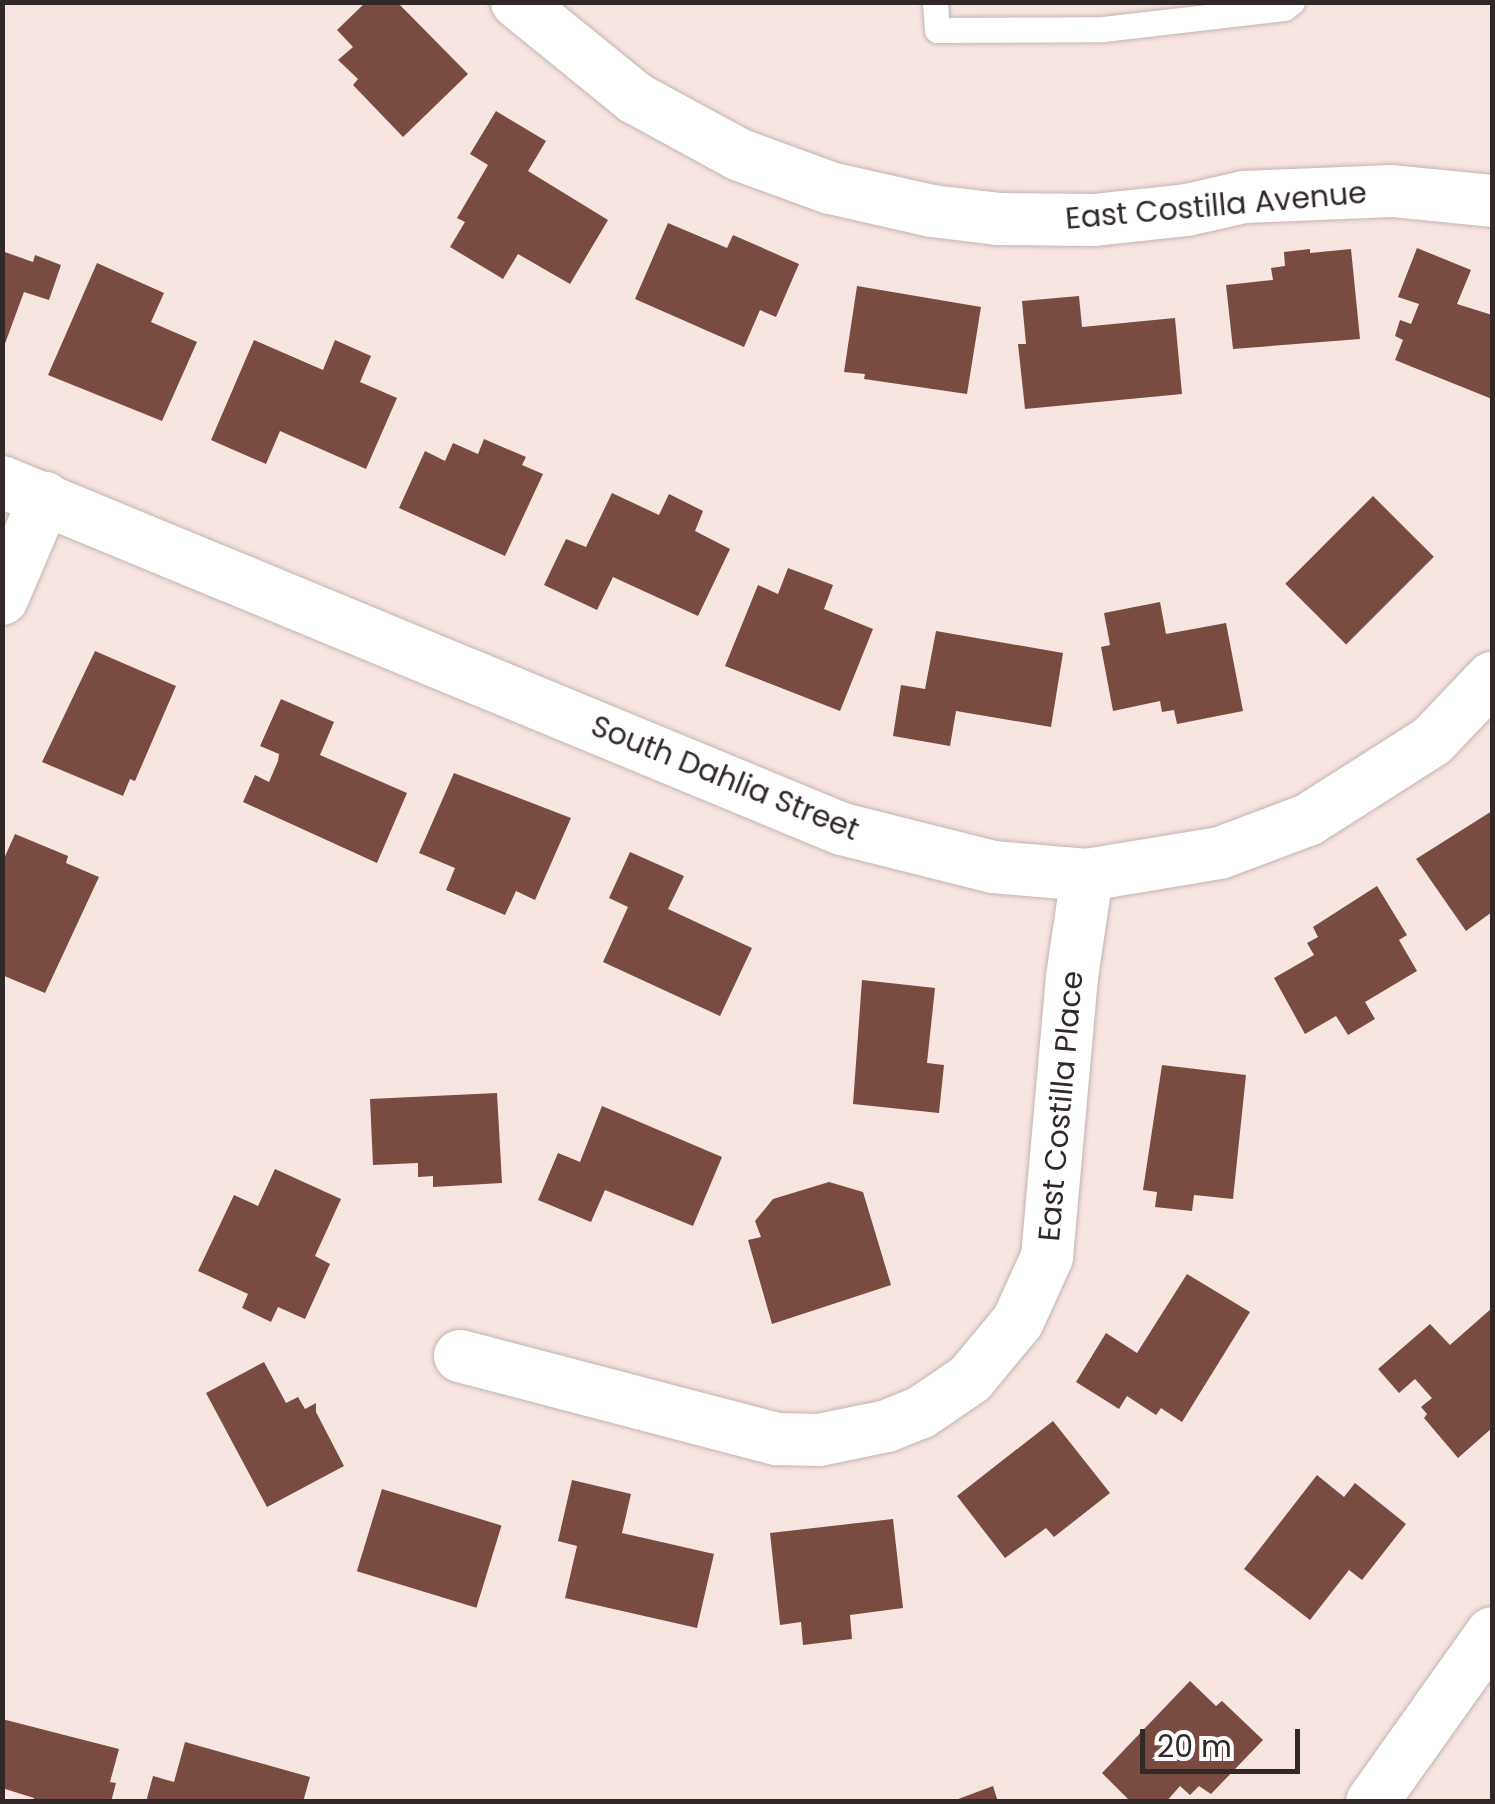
<!DOCTYPE html>
<html>
<head>
<meta charset="utf-8">
<style>
  body { margin:0 }
  #map { position:relative; width:1495px; height:1804px; overflow:hidden; background:#f6e5e1; font-family:Poppins,sans-serif }
  div>[style] { position:absolute }
  .building>* { inset:0; background:#7a4b41; transform-origin:0 0 }
  .roads { filter:drop-shadow(0 0 2px #c4b3af) drop-shadow(0 0 2px #c4b3af) }
  .lane>* { height:25px; margin:-12.5px; padding:0 12.5px; transform-origin:12.5px; border-radius:12.5px; background:#fff }
  .street>* { height:52px; margin:-26px; padding:0 26px; transform-origin:26px; border-radius:26px; background:#fff }
  span { translate:-50% -50%; white-space:nowrap; text-align:center; line-height:1.15; -webkit-text-stroke:10px #fff; paint-order:stroke }
  .street-label { font-size:30px; color:#302928 }
  .frame { position:absolute; inset:0; border:5px solid #302928; pointer-events:none }
  .scale { position:absolute; left:1140px; top:1729px; width:160px; height:45px; box-sizing:border-box; border:5px solid #302928; border-top:0; padding-left:12px; font-size:30px; line-height:35px; white-space:nowrap; color:#302928; -webkit-text-stroke:8px #fff; paint-order:stroke }
</style>
</head>
<body>
<div id="map">
  <div class="building">
    <div style="clip-path:polygon(366px 2px,397px 2px,468px 74px,403px 137px,353px 85px,358px 79px,338px 60px,353px 47px,337px 30px)"></div>
    <div style="clip-path:polygon(496px 111px,546px 141px,528px 171px,608px 220px,570px 284px,518px 254px,503px 279px,450px 247px,465px 222px,457px 218px,488px 165px,470px 154px)"></div>
    <div style="clip-path:polygon(668px 223px,727px 248px,733px 235px,799px 264px,776px 317px,760px 310px,744px 347px,635px 299px)"></div>
    <div style="clip-path:polygon(1417px 248px,1471px 270px,1457px 304px,1492px 315px,1492px 399px,1395px 360px,1403px 340px,1395px 336px,1400px 320px,1411px 324px,1419px 304px,1398px 297px)"></div>
    <div style="clip-path:polygon(1310px 249px,1310px 253px,1351px 249px,1360px 339px,1233px 349px,1226px 285px,1273px 280px,1271px 268px,1285px 266px,1284px 252px)"></div>
    <div style="clip-path:polygon(2px 251px,33px 262px,35px 255px,61px 265px,49px 300px,24px 292px,3px 349px)"></div>
    <div style="clip-path:polygon(97px 263px,164px 293px,151px 322px,197px 342px,162px 421px,48px 375px)"></div>
    <div style="clip-path:polygon(857px 286px,981px 307px,967px 394px,864px 379px,865px 374px,844px 372px)"></div>
    <div style="clip-path:polygon(1079px 296px,1082px 327px,1175px 318px,1182px 394px,1025px 409px,1018px 344px,1026px 344px,1022px 301px)"></div>
    <div style="clip-path:polygon(254px 340px,323px 370px,335px 340px,371px 356px,360px 382px,397px 398px,366px 469px,280px 431px,266px 464px,211px 440px)"></div>
    <div style="clip-path:polygon(484px 439px,526px 457px,522px 465px,543px 474px,505px 556px,399px 508px,425px 451px,445px 461px,453px 443px,478px 454px)"></div>
    <div style="clip-path:polygon(612px 493px,659px 515px,669px 494px,703px 511px,695px 531px,730px 549px,698px 616px,613px 577px,597px 610px,544px 585px,566px 539px,586px 547px)"></div>
    <div style="left:1373px;top:496px;width:86px;height:124px;rotate:45deg"></div>
    <div style="clip-path:polygon(788px 568px,833px 585px,824px 609px,873px 629px,840px 711px,725px 666px,758px 585px,778px 594px)"></div>
    <div style="clip-path:polygon(1160px 602px,1166px 634px,1226px 623px,1243px 711px,1177px 724px,1174px 710px,1162px 712px,1160px 701px,1113px 711px,1101px 647px,1110px 645px,1104px 613px)"></div>
    <div style="clip-path:polygon(936px 631px,1063px 653px,1051px 727px,956px 711px,950px 746px,893px 736px,901px 685px,925px 689px)"></div>
    <div style="clip-path:polygon(95px 651px,176px 686px,135px 781px,130px 779px,123px 796px,42px 762px)"></div>
    <div style="clip-path:polygon(281px 699px,334px 722px,320px 755px,407px 793px,377px 863px,243px 802px,255px 775px,269px 782px,278px 761px,279px 754px,260px 746px)"></div>
    <div style="clip-path:polygon(454px 773px,571px 818px,535px 900px,516px 891px,505px 915px,446px 890px,455px 868px,419px 853px)"></div>
    <div style="clip-path:polygon(1492px 811px,1492px 912px,1466px 931px,1416px 859px)"></div>
    <div style="clip-path:polygon(15px 834px,68px 856px,66px 863px,99px 877px,45px 993px,2px 975px,2px 863px)"></div>
    <div style="clip-path:polygon(630px 852px,684px 876px,668px 909px,752px 948px,720px 1016px,603px 962px,628px 907px,609px 898px)"></div>
    <div style="clip-path:polygon(1377px 886px,1407px 935px,1399px 940px,1417px 971px,1365px 1002px,1375px 1019px,1348px 1035px,1336px 1016px,1305px 1034px,1274px 978px,1314px 955px,1307px 943px,1318px 937px,1313px 927px)"></div>
    <div style="clip-path:polygon(862px 980px,935px 988px,927px 1063px,944px 1065px,939px 1113px,853px 1104px)"></div>
    <div style="clip-path:polygon(1162px 1065px,1246px 1075px,1233px 1199px,1194px 1195px,1192px 1211px,1155px 1207px,1157px 1192px,1143px 1190px)"></div>
    <div style="clip-path:polygon(497px 1093px,502px 1183px,433px 1187px,433px 1176px,418px 1177px,418px 1163px,373px 1165px,370px 1099px)"></div>
    <div style="clip-path:polygon(602px 1106px,722px 1157px,693px 1226px,605px 1190px,591px 1222px,538px 1200px,558px 1153px,580px 1162px)"></div>
    <div style="clip-path:polygon(275px 1169px,341px 1199px,315px 1256px,330px 1264px,305px 1319px,278px 1307px,271px 1322px,242px 1308px,248px 1294px,198px 1271px,234px 1195px,258px 1206px)"></div>
    <div style="clip-path:polygon(829px 1182px,863px 1192px,891px 1285px,772px 1324px,748px 1240px,761px 1237px,755px 1221px,773px 1199px)"></div>
    <div style="clip-path:polygon(1187px 1274px,1250px 1312px,1182px 1422px,1161px 1408px,1156px 1415px,1127px 1396px,1119px 1409px,1076px 1382px,1106px 1333px,1137px 1353px)"></div>
    <div style="clip-path:polygon(1492px 1308px,1492px 1428px,1458px 1458px,1424px 1418px,1427px 1414px,1421px 1407px,1432px 1398px,1415px 1379px,1399px 1393px,1378px 1369px,1430px 1324px,1450px 1345px)"></div>
    <div style="clip-path:polygon(264px 1362px,286px 1403px,298px 1397px,305px 1409px,316px 1403px,316px 1412px,344px 1466px,267px 1507px,206px 1393px)"></div>
    <div style="clip-path:polygon(1053px 1421px,1110px 1493px,1054px 1537px,1046px 1528px,1005px 1558px,957px 1496px)"></div>
    <div style="clip-path:polygon(1317px 1475px,1344px 1497px,1355px 1483px,1406px 1524px,1362px 1580px,1349px 1570px,1310px 1620px,1244px 1569px)"></div>
    <div style="clip-path:polygon(572px 1480px,631px 1494px,622px 1533px,714px 1554px,697px 1628px,565px 1598px,577px 1546px,558px 1541px)"></div>
    <div style="left:382px;top:1489px;width:125px;height:86px;rotate:17deg"></div>
    <div style="clip-path:polygon(893px 1519px,903px 1608px,850px 1615px,852px 1639px,803px 1645px,801px 1622px,780px 1625px,770px 1533px)"></div>
    <div style="clip-path:polygon(1190px 1681px,1216px 1706px,1222px 1701px,1263px 1740px,1211px 1794px,1199px 1786px,1190px 1795px,1180px 1786px,1166px 1802px,1131px 1802px,1102px 1773px)"></div>
    <div style="clip-path:polygon(2px 1719px,119px 1749px,110px 1782px,116px 1783px,111px 1802px,33px 1802px,34px 1798px,2px 1788px)"></div>
    <div style="clip-path:polygon(185px 1742px,310px 1777px,303px 1802px,146px 1802px,153px 1776px,174px 1782px)"></div>
    <div style="clip-path:polygon(993px 1786px,998px 1802px,953px 1802px,953px 1801px)"></div>
  </div>
  <div class="roads">
    <div class="lane">
      <div style="left:935px;top:2px;width:28px;rotate:86deg"></div>
      <div style="left:937px;top:30px;width:166px;rotate:-0.3deg"></div>
      <div style="left:1103px;top:29px;width:182px;rotate:-6.6deg"></div>
      <div style="left:1284px;top:8px;width:10px;rotate:-37deg"></div>
    </div>
    <div class="street">
      <div style="left:517px;top:2px;width:152px;rotate:39.1deg"></div>
      <div style="left:635px;top:98px;width:119px;rotate:28.5deg"></div>
      <div style="left:740px;top:155px;width:96px;rotate:20.1deg"></div>
      <div style="left:830px;top:188px;width:105px;rotate:12.7deg"></div>
      <div style="left:932px;top:211px;width:66px;rotate:6.9deg"></div>
      <div style="left:998px;top:219px;width:96px;rotate:0.6deg"></div>
      <div style="left:1094px;top:220px;width:94px;rotate:-6.1deg"></div>
      <div style="left:1187px;top:210px;width:58px;rotate:-12.8deg"></div>
      <div style="left:1244px;top:197px;width:148px;rotate:-2.3deg"></div>
      <div style="left:1392px;top:191px;width:100px;rotate:5.7deg"></div>
      <div style="left:2px;top:482px;width:909px;rotate:22.45deg"></div>
      <div style="left:842px;top:829px;width:156px;rotate:14.1deg"></div>
      <div style="left:993px;top:867px;width:94px;rotate:4.9deg"></div>
      <div style="left:1087px;top:875px;width:135px;rotate:-9.4deg"></div>
      <div style="left:1220px;top:853px;width:94px;rotate:-20.6deg"></div>
      <div style="left:1308px;top:820px;width:147px;rotate:-32.5deg"></div>
      <div style="left:1432px;top:741px;width:87px;rotate:-46.4deg"></div>
      <div style="left:2px;top:599px;width:110px;rotate:-66.9deg"></div>
      <div style="left:460px;top:1356px;width:328px;rotate:14.7deg"></div>
      <div style="left:777px;top:1439px;width:42px;rotate:1.4deg"></div>
      <div style="left:819px;top:1440px;width:69px;rotate:-11.6deg"></div>
      <div style="left:887px;top:1426px;width:35px;rotate:-22deg"></div>
      <div style="left:920px;top:1413px;width:60px;rotate:-34.2deg"></div>
      <div style="left:970px;top:1379px;width:75px;rotate:-50.4deg"></div>
      <div style="left:1018px;top:1321px;width:70px;rotate:-65.6deg"></div>
      <div style="left:1047px;top:1257px;width:281px;rotate:-84.9deg"></div>
      <div style="left:1072px;top:977px;width:103px;rotate:-81.6deg"></div>
      <div style="left:1372px;top:1802px;width:207px;rotate:-54.6deg"></div>
    </div>
  </div>
  <div class="street-label">
    <span style="left:1216px;top:206px;rotate:-5deg">East Costilla Avenue</span>
    <span style="left:725px;top:778px;rotate:22deg">South Dahlia Street</span>
    <span style="left:1061px;top:1106px;rotate:-85deg">East Costilla Place</span>
  </div>
  <div class="frame"></div>
  <div class="scale">20 m</div>
</div>
</body>
</html>
